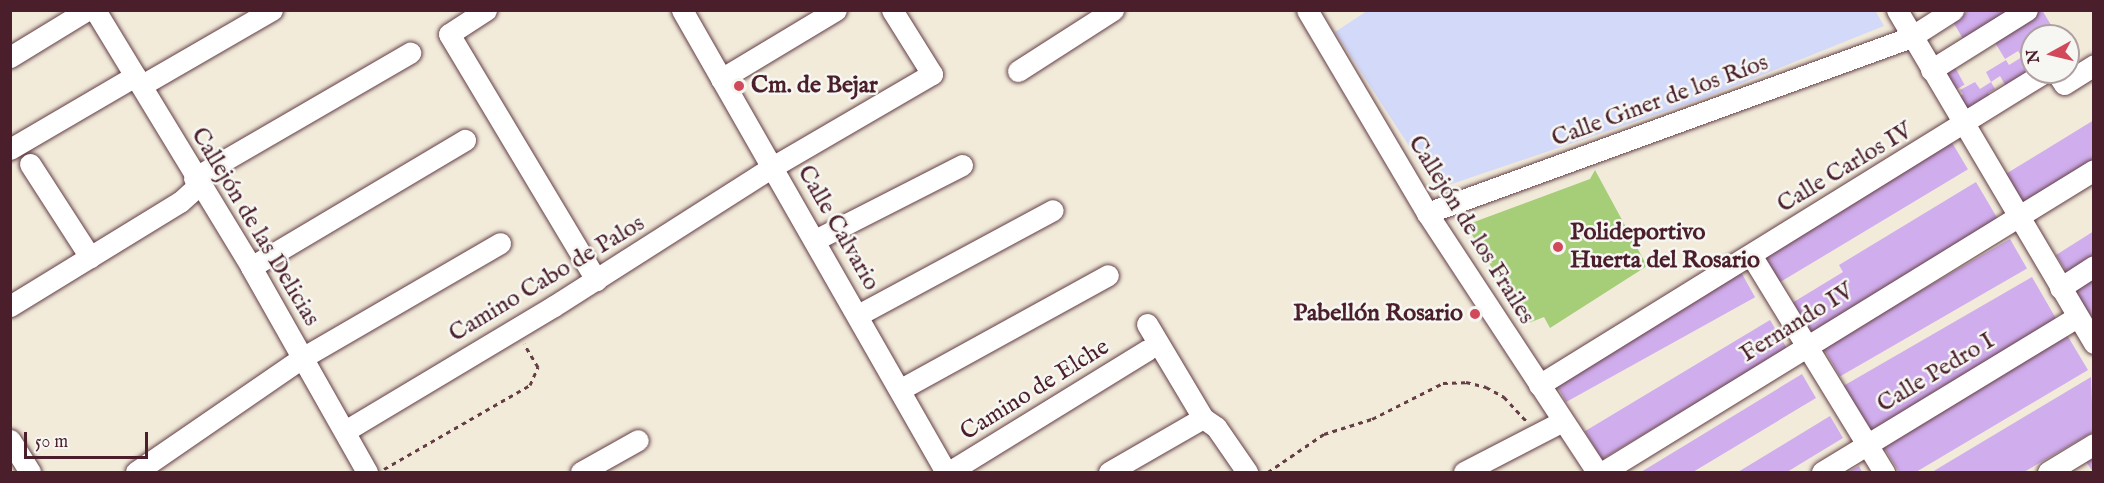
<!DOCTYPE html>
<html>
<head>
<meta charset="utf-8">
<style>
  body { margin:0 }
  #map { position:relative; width:2104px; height:483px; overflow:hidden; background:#f2ebda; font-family:"IM FELL English",serif }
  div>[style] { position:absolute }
  .built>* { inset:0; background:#d3d9f9 }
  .green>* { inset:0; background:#a6cd77 }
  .building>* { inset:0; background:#d0adec; transform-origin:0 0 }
  .path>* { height:3px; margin-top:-1.5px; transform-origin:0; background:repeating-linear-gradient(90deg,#633e45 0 4.5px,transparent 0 9px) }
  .roads { filter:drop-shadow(0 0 2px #633e45) drop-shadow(0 0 2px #633e45) }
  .minor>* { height:21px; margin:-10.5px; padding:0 10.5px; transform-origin:10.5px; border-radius:10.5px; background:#fff }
  .dots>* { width:16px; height:16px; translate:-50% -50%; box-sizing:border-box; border:3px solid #f6f6f2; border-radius:50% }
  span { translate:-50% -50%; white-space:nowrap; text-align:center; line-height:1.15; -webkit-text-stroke:5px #f6f6f2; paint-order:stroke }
  .poi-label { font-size:24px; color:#4a1f2b; font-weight:700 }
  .left { translate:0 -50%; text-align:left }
  .right { translate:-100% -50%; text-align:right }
  .street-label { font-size:24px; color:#4a1f2b }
  .frame { position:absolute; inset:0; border:12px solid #4a1f2b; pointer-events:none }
  .north { position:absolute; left:2020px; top:24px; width:60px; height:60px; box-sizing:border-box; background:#f6f6f2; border:2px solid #b1a0a2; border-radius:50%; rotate:262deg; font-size:16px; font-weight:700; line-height:24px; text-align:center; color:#4a1f2b }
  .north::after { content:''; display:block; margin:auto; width:21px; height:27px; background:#d1495b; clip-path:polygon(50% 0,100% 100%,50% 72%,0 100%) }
  .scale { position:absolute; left:24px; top:432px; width:124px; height:27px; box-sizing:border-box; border:3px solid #4a1f2b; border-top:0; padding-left:8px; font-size:18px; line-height:21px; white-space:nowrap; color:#4a1f2b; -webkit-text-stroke:4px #f6f6f2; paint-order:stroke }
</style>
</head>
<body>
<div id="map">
  <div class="built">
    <div style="clip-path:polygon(1367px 11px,1875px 10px,1884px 26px,1702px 99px,1437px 189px,1335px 32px)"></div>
  </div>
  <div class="green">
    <div style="clip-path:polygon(1595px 170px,1647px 266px,1550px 328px,1544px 317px,1526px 324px,1466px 225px,1590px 179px)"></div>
  </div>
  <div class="building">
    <div style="clip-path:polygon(1970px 10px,2015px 10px,1965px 42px,1953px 22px)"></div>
    <div style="clip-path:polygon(2032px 10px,2042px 10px,2051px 25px,2022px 43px,2032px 60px,2032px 72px,2008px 90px,2000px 76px,1991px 82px,1986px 72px,2006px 60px,2009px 65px,2022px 57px,2018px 51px,2005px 59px,1991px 36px)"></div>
    <div style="left:1952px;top:62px;width:26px;height:14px;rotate:61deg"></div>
    <div style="clip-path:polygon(1975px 82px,1980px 89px,1991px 82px,1995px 89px,1988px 93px,1993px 100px,1967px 115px,1957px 98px,1963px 94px,1960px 90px)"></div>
    <div style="clip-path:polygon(2094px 120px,2094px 163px,2023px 206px,2004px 175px)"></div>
    <div style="left:1951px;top:141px;width:33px;height:220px;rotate:59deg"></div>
    <div style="clip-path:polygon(1976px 182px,1999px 221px,1811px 334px,1792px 303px,1843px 272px,1839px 265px)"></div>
    <div style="clip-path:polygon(2094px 231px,2094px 258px,2068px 274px,2056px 255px)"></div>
    <div style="left:2010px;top:239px;width:34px;height:216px;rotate:60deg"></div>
    <div style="left:1741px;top:272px;width:29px;height:216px;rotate:61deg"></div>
    <div style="left:2032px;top:277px;width:52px;height:218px;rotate:60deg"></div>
    <div style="clip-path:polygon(2094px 279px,2094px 328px,2072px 291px)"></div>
    <div style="left:1770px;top:320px;width:33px;height:216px;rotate:59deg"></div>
    <div style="clip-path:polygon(2067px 335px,2088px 370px,1916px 472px,1899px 472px,1883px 446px)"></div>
    <div style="clip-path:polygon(1802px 374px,1816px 398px,1693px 472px,1641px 472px)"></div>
    <div style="clip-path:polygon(2091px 377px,2093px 432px,2024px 472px,1932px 472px)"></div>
    <div style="clip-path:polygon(1830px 416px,1843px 438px,1810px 458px,1787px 472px,1738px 472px)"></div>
    <div style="clip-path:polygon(2094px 455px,2094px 472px,2093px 472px,2085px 460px)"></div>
    <div style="clip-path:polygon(1859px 466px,1862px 472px,1848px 472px)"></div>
  </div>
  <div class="path">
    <div style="left:384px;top:469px;width:168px;rotate:-29.9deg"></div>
    <div style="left:530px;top:385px;width:20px;rotate:-66deg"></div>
    <div style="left:538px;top:367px;width:27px;rotate:-121deg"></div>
    <div style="left:1268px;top:472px;width:68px;rotate:-34.2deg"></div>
    <div style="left:1324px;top:434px;width:50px;rotate:-17.4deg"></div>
    <div style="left:1372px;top:419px;width:80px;rotate:-26.9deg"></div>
    <div style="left:1443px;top:383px;width:23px;rotate:-2deg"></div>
    <div style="left:1466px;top:382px;width:21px;rotate:14deg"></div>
    <div style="left:1486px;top:387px;width:21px;rotate:29deg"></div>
    <div style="left:1504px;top:397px;width:33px;rotate:47deg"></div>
  </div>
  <div class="roads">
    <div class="minor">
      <div style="left:95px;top:10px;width:301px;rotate:58.7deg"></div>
      <div style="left:251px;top:267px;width:236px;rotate:60.5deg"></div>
      <div style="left:486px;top:10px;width:44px;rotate:147deg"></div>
      <div style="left:449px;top:34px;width:287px;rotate:59.1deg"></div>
      <div style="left:682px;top:10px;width:532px;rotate:60.26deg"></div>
      <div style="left:1307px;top:10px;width:236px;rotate:59.4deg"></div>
      <div style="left:1427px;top:213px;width:310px;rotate:56.7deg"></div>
      <div style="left:1897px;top:10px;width:387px;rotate:59.4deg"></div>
      <div style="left:10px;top:57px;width:90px;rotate:-31.4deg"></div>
      <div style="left:1931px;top:70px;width:113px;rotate:-32deg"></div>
      <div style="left:1018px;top:71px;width:113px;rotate:-32.7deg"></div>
      <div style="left:2056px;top:72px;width:14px;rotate:56deg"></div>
      <div style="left:2064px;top:84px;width:36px;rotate:-32deg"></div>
      <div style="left:721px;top:79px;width:134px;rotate:-31deg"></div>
      <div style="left:142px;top:85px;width:150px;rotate:-30deg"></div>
      <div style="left:10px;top:149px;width:145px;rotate:-30.3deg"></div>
      <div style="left:30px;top:164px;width:111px;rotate:57.2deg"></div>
      <div style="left:194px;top:178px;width:250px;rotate:-30.1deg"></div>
      <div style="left:1427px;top:213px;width:515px;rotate:-19.98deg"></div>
      <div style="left:1911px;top:37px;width:50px;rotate:-32.7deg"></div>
      <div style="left:815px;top:240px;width:165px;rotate:-27deg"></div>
      <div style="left:1751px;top:255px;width:255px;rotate:58.5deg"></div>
      <div style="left:251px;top:267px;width:249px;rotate:-30.7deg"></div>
      <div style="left:2060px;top:288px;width:40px;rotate:-32.9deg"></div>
      <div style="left:10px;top:306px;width:199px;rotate:-31.5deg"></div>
      <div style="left:180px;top:202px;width:25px;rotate:-42deg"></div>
      <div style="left:858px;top:315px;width:221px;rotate:-28.3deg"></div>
      <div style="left:1147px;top:324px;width:109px;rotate:59.2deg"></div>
      <div style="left:1203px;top:418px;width:16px;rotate:35deg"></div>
      <div style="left:1216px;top:427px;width:55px;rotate:55.4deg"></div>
      <div style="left:1539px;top:385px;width:595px;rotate:-31.74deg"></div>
      <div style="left:901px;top:389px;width:236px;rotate:-28.8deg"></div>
      <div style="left:345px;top:431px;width:244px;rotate:-30.9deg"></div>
      <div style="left:554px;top:306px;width:261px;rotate:-32.5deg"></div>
      <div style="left:774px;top:166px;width:183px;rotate:-30.2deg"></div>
      <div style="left:932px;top:74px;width:75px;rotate:-122deg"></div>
      <div style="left:10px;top:440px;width:38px;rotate:58deg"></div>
      <div style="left:136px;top:472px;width:201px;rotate:-34.5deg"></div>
      <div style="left:302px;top:358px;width:229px;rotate:-30.1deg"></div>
      <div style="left:581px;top:472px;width:65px;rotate:-29.3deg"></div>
      <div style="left:949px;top:472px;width:233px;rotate:-31.6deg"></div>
      <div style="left:1109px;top:472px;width:108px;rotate:-29.9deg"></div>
      <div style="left:1464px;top:472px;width:111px;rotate:-27.3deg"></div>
      <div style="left:1603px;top:472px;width:576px;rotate:-31.59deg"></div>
      <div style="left:1822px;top:472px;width:298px;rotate:-31.3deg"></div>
      <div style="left:2048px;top:472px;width:54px;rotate:-31.3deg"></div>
    </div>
  </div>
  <div class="dots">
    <div style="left:739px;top:86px;background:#d1495b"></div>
    <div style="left:1558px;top:247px;background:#d1495b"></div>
    <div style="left:1475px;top:314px;background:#d1495b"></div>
  </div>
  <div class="poi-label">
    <span class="left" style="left:751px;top:86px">Cm. de Bejar</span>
    <span class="left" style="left:1570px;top:247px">Polideportivo<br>Huerta del Rosario</span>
    <span class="right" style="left:1463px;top:314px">Pabellón Rosario</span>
  </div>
  <div class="street-label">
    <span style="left:1660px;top:101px;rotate:-20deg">Calle Giner de los Ríos</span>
    <span style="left:1845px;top:168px;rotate:-31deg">Calle Carlos IV</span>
    <span style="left:255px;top:227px;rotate:59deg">Callejón de las Delicias</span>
    <span style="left:838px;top:228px;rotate:60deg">Calle Calvario</span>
    <span style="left:1471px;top:230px;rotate:58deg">Callejón de los Frailes</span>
    <span style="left:547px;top:279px;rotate:-31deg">Camino Cabo de Palos</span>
    <span style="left:1797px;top:323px;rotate:-32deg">Fernando IV</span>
    <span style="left:1936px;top:373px;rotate:-31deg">Calle Pedro I</span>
    <span style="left:1035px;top:390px;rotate:-32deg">Camino de Elche</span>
  </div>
  <div class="frame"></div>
  <div class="north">N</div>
  <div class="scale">50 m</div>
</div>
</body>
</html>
